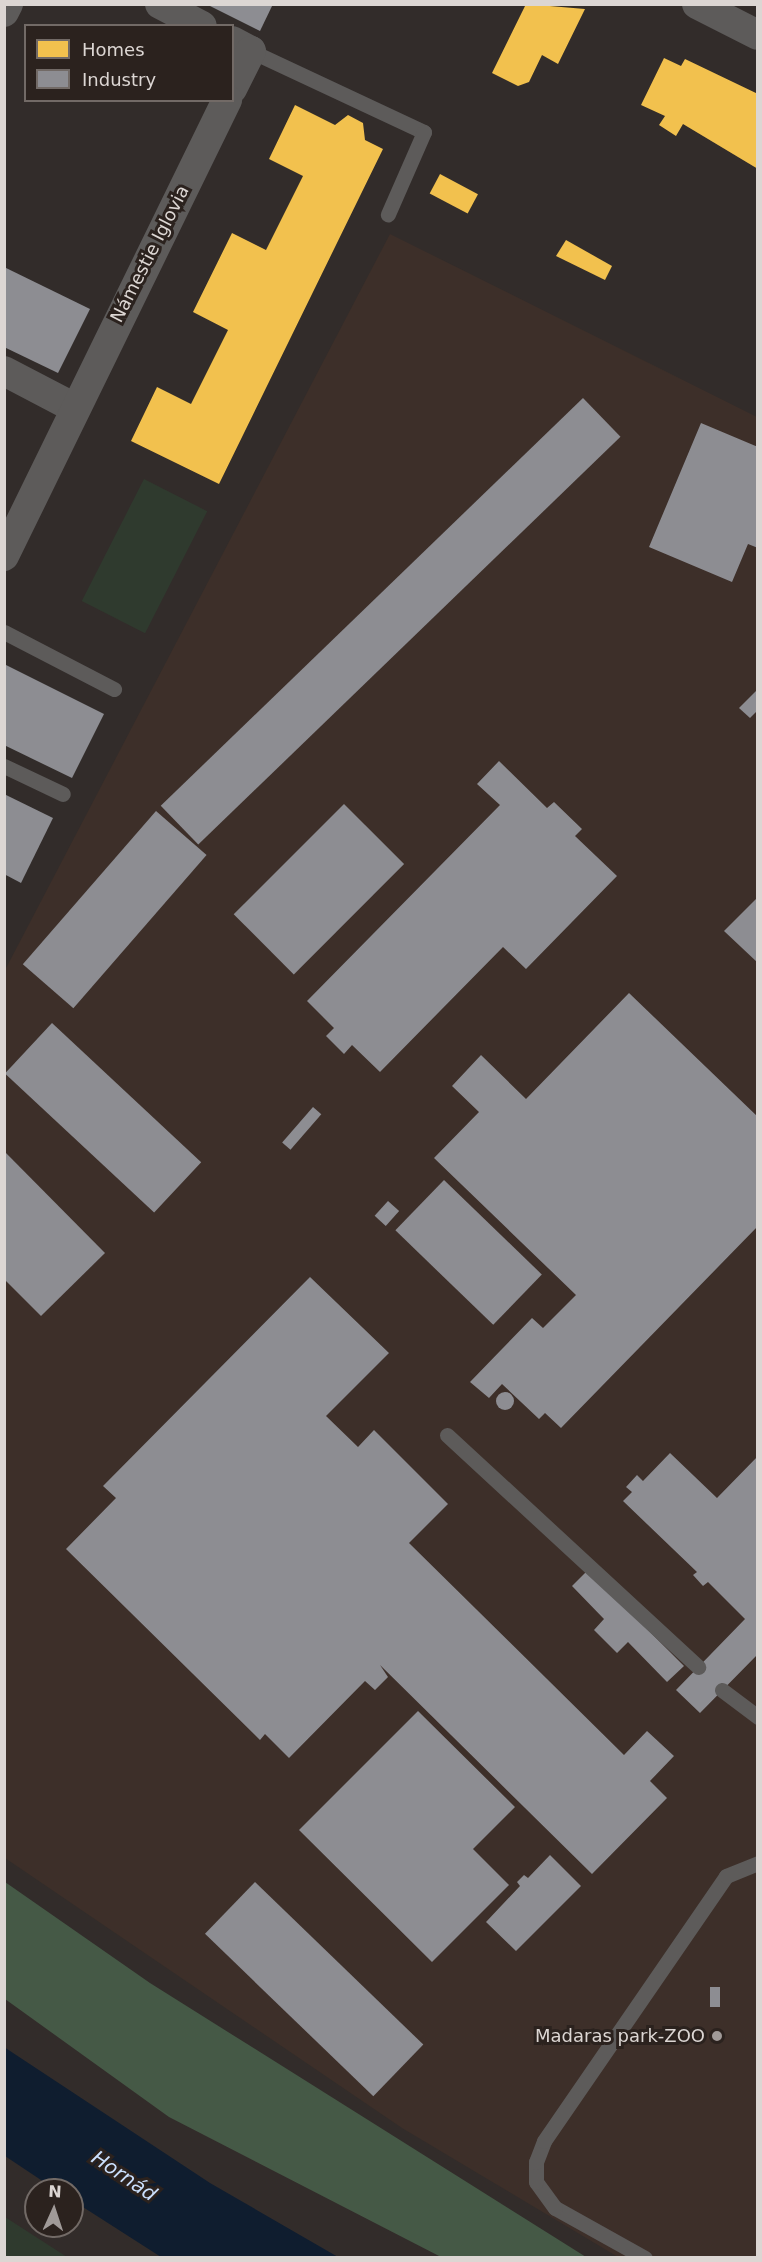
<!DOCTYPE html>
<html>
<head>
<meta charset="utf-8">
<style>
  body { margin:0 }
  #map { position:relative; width:762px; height:2262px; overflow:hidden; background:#322c2a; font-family:"DejaVu Sans",sans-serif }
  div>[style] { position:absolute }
  .built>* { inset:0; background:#3d2f29 }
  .green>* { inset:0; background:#2f3a2e; transform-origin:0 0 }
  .forest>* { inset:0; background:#455946 }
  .water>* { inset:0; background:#0f1d2f }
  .homes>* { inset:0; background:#f2c14e; transform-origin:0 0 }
  .industry>* { inset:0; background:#8d8d92; transform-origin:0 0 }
  .round { border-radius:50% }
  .service>* { height:15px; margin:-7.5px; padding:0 7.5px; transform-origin:7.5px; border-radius:7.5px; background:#5d5b5a }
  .minor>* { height:30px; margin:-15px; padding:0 15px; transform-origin:15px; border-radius:15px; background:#5d5b5a }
  .dots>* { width:16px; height:16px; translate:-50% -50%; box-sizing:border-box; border:3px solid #2b221e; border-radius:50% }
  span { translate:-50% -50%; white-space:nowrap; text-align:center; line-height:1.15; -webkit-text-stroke:6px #2b221e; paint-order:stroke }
  .street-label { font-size:18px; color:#dcd6d3 }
  .poi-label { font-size:18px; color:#dcd6d3 }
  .right { translate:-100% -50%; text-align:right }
  .water-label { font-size:20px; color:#cadffc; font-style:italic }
  .frame { position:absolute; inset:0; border:6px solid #dcd6d3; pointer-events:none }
  .legend { position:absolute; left:24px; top:24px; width:210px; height:78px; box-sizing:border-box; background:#2b221e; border:2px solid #726a66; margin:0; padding:8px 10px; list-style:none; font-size:18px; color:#dcd6d3 }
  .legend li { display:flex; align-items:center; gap:12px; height:30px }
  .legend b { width:30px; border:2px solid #726a66 }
  .north { position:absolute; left:24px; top:2178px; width:60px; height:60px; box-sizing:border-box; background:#2b221e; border:2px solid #726a66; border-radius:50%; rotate:3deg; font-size:16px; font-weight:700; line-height:24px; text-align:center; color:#dcd6d3 }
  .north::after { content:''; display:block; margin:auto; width:21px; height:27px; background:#a09a98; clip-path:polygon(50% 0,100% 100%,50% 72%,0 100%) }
</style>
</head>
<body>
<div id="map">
  <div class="built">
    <div style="clip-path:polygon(390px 234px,757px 417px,757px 2257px,618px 2257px,402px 2128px,5px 1858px,4px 972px)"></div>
  </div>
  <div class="green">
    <div style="left:144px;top:479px;width:71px;height:137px;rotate:27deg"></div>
    <div style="clip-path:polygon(5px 2217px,67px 2257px,5px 2257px)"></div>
  </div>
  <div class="forest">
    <div style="clip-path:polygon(5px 1882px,150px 1983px,586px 2257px,441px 2257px,169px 2117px,5px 1999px)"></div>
  </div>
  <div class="water">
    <div style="clip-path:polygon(4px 2047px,210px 2183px,338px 2257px,161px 2257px,72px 2200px,72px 2190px,56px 2190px,5px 2156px)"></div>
  </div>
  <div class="homes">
    <div style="clip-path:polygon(526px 4px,585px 9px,558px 64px,542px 55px,529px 82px,518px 86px,492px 73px)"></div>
    <div style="clip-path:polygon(664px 58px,681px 66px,685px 59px,758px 94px,758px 169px,683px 124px,676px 136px,659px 125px,665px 116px,641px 105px)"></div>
    <div style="clip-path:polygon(295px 105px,335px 125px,348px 115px,363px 123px,365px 140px,383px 149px,219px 484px,131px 441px,157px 387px,191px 404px,228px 330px,193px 312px,232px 233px,266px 250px,303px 176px,269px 159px)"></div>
    <div style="left:440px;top:174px;width:43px;height:22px;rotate:28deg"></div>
    <div style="clip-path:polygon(566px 240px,612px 266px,605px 280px,556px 256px)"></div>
  </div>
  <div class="industry">
    <div style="clip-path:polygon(206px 4px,273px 4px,260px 31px)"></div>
    <div style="clip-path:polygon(4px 267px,90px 309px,58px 373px,4px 347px)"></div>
    <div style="left:583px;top:398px;width:54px;height:587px;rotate:46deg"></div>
    <div style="clip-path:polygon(701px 423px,758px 447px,758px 548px,748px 544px,732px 582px,649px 547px)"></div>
    <div style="clip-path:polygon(4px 664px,104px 714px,72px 778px,4px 745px)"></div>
    <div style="clip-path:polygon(758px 689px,758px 710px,750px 718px,739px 708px)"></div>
    <div style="clip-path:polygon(499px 761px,547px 808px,554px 802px,582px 829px,575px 836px,617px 876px,526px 969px,503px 947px,380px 1072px,352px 1045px,344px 1054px,326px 1036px,334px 1028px,307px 1001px,500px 805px,477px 784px)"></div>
    <div style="clip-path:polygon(4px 794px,53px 818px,21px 883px,4px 874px)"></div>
    <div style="left:344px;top:804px;width:85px;height:156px;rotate:45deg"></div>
    <div style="left:156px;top:811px;width:67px;height:203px;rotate:41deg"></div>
    <div style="clip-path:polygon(758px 897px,758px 963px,724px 931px)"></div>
    <div style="clip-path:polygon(629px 993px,758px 1117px,758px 1226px,561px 1428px,545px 1413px,539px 1419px,502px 1384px,489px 1398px,470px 1382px,532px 1318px,543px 1328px,576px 1295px,434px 1158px,479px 1112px,452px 1086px,481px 1055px,526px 1099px)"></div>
    <div style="left:52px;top:1023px;width:204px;height:69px;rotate:43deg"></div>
    <div style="left:313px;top:1107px;width:11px;height:47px;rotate:41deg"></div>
    <div style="clip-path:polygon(4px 1151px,105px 1253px,41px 1316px,4px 1279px)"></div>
    <div style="left:444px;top:1180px;width:136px;height:70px;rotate:44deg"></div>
    <div style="left:388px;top:1201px;width:15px;height:20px;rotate:42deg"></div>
    <div style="clip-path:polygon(310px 1277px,389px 1353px,326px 1416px,358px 1447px,374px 1430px,448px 1504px,409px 1543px,624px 1755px,647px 1731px,674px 1756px,650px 1781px,667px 1798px,592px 1874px,380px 1665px,388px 1677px,375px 1690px,365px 1681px,289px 1758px,265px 1734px,260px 1740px,66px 1549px,116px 1498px,103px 1486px)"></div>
    <div class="round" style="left:496px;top:1392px;width:18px;height:18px"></div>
    <div style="clip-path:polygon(670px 1453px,717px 1498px,758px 1456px,758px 1654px,700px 1713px,676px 1690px,745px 1619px,708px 1582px,703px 1586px,693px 1575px,697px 1572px,623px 1501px,632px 1492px,626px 1487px,637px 1475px,643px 1481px)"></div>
    <div style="clip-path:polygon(588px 1570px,684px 1666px,667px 1682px,628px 1642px,617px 1653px,594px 1630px,604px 1619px,572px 1586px)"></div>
    <div style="clip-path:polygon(418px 1711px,515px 1807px,473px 1849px,509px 1885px,432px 1962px,299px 1830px)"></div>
    <div style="clip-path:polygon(550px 1855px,581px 1886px,516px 1951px,486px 1922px,520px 1886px,517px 1882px,524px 1875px,528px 1878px)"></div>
    <div style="left:255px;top:1882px;width:234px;height:72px;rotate:44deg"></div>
    <div style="left:710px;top:1987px;width:10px;height:20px"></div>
  </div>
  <div class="service">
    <div style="left:251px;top:51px;width:191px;rotate:25.1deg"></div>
    <div style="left:424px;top:132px;width:90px;rotate:113.7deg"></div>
    <div style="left:4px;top:632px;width:124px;rotate:27.4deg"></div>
    <div style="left:4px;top:766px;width:65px;rotate:25.4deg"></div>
    <div style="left:447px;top:1435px;width:342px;rotate:42.7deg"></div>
    <div style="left:722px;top:1690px;width:45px;rotate:36.9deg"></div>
    <div style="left:645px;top:2258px;width:103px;rotate:-150.9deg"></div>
    <div style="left:555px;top:2208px;width:32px;rotate:-126deg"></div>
    <div style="left:536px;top:2182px;width:20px;rotate:-90deg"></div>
    <div style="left:536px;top:2162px;width:22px;rotate:-69deg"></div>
    <div style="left:544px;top:2141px;width:321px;rotate:-55.5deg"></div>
    <div style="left:726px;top:1876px;width:35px;rotate:-22deg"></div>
  </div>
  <div class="minor">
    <div style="left:160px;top:4px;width:47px;rotate:27.6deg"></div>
    <div style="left:697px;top:4px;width:68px;rotate:26.9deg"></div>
    <div style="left:4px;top:12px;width:9px;rotate:-63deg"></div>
    <div style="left:232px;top:41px;width:21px;rotate:28deg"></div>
    <div style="left:251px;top:51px;width:42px;rotate:116.6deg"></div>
    <div style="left:4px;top:371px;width:78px;rotate:27.6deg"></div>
    <div style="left:4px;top:556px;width:508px;rotate:-63.94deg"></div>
  </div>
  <div class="dots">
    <div style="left:717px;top:2036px;background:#a09a98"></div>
  </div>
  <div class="street-label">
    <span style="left:150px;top:254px;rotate:-63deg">Námestie Iglovia</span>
  </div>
  <div class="poi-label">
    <span class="right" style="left:705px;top:2036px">Madaras park-ZOO</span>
  </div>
  <div class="water-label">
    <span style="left:124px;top:2176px;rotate:34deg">Hornád</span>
  </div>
  <div class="frame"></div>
  <ul class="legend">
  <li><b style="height:16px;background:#f2c14e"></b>Homes</li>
  <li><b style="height:16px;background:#8d8d92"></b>Industry</li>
  </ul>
  <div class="north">N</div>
</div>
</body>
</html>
